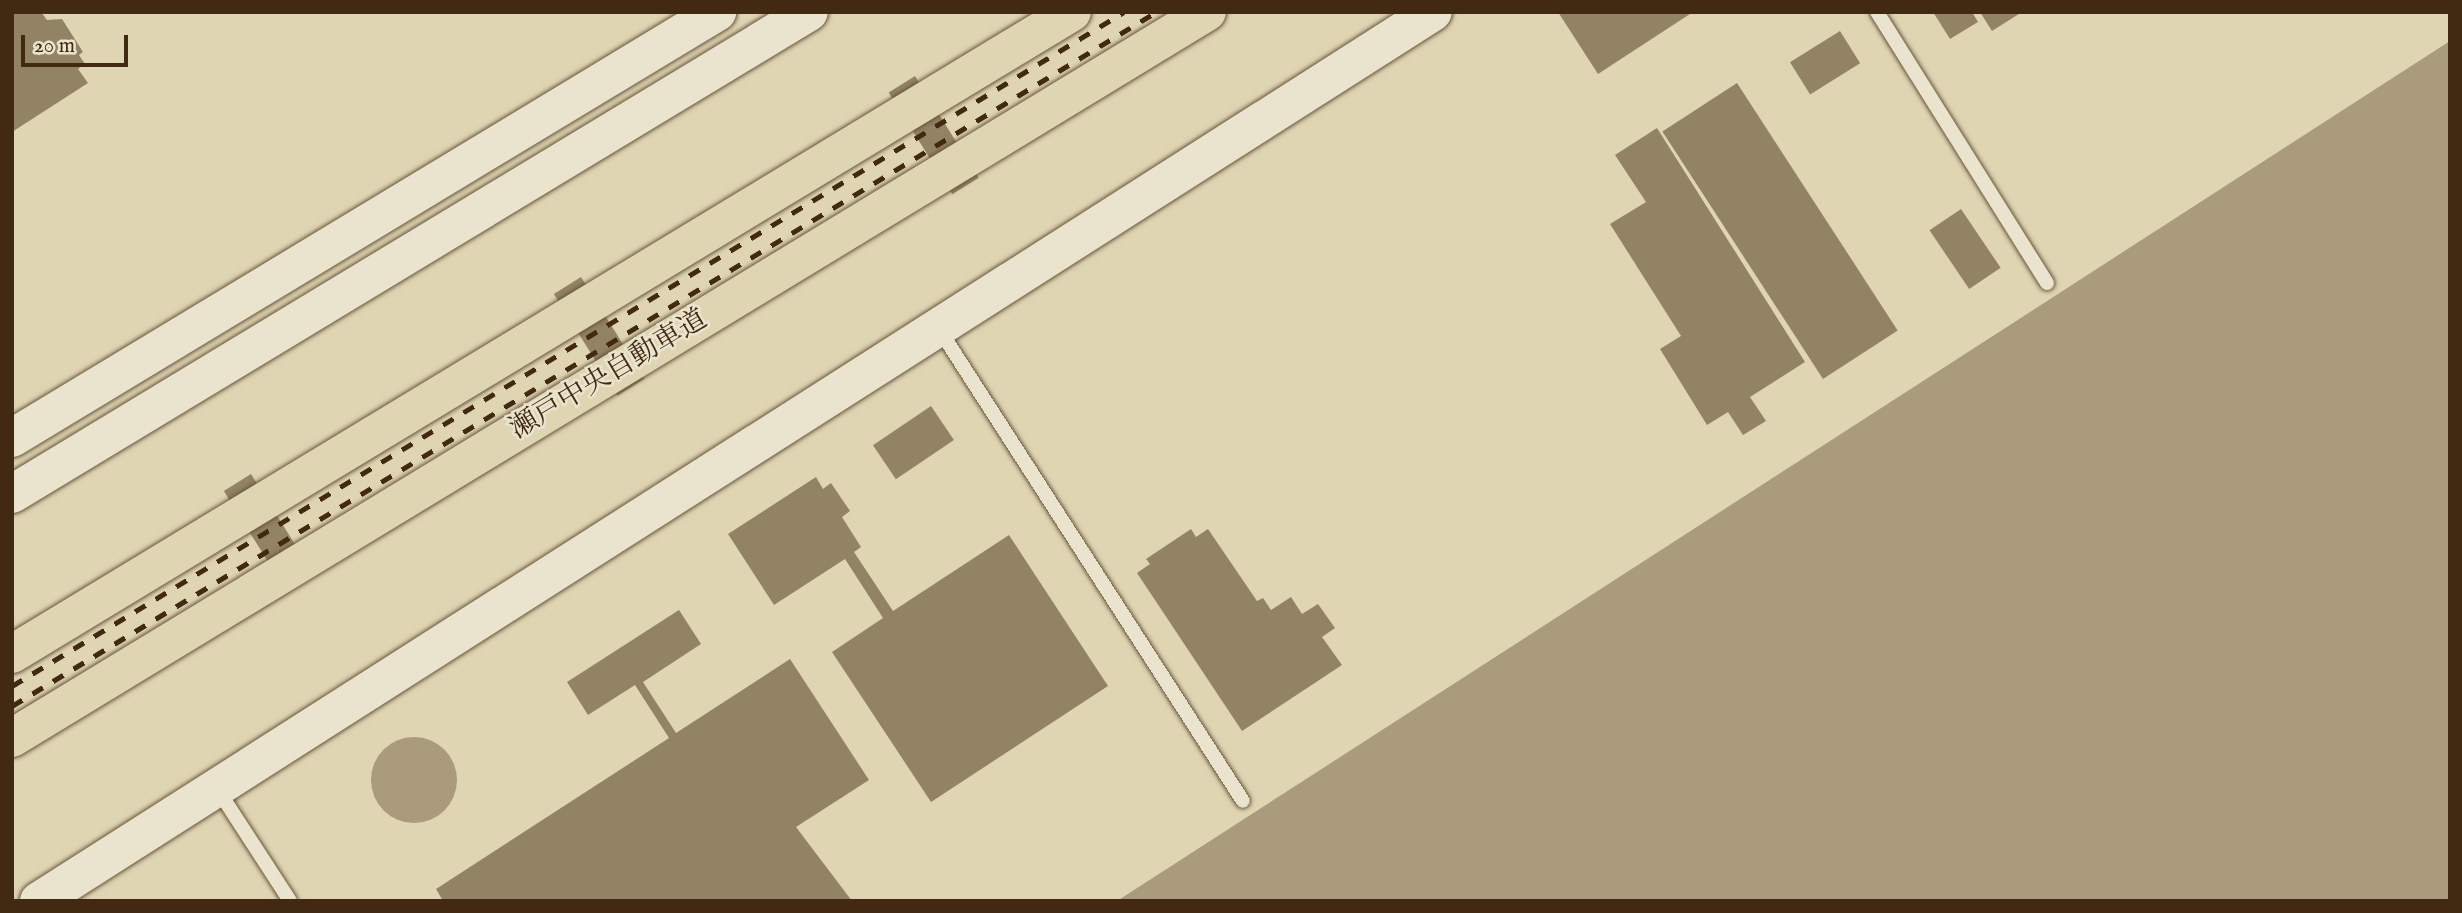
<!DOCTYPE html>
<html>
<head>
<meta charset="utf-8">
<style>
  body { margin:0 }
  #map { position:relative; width:2462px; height:913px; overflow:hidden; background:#dfd5b3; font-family:"IM FELL English","Noto Serif JP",serif }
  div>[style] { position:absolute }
  .water>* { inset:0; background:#a99b7c }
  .round { border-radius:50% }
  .building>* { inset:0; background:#938365; transform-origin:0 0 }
  .roads { filter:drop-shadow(0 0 2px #68553a) drop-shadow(0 0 2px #68553a) }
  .lane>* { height:14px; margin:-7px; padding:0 7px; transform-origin:7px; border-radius:7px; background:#eae4ce }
  .secondary>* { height:38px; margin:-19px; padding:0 19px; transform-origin:19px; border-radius:19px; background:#eae4ce }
  .highway>* { height:38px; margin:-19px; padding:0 19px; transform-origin:19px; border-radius:19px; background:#dfd5b3 }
  .rail>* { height:5px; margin-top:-2.5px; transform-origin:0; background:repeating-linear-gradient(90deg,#412a11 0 12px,transparent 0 24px) }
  span { translate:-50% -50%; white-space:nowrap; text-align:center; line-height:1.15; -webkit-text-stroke:5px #eae4ce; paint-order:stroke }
  .street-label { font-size:28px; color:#412a11 }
  .frame { position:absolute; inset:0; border:14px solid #412a11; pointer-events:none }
  .scale { position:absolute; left:21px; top:35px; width:107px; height:32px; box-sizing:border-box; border:4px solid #412a11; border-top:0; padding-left:9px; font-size:21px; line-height:24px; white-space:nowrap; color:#412a11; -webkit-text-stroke:5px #eae4ce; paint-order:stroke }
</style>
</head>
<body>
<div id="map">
  <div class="water">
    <div style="clip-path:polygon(2450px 41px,2450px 901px,1117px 901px)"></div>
    <div class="round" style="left:371px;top:737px;width:86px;height:86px"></div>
  </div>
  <div class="building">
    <div style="clip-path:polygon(41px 12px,47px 20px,62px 19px,83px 52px,79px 55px,85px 64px,78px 69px,88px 83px,12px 132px,12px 13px)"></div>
    <div style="clip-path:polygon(1558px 12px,1693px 12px,1598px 74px)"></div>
    <div style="clip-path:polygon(1933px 12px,1972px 12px,1978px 22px,1950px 39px)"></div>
    <div style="clip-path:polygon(1980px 12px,2022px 12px,1992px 31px)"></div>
    <div style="left:1840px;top:31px;width:38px;height:59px;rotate:58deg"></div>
    <div style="left:915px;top:76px;width:120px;height:31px;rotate:58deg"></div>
    <div style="left:1737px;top:83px;width:295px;height:89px;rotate:57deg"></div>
    <div style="clip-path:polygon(1657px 128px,1805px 362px,1750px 397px,1766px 421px,1743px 435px,1728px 412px,1707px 425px,1660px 349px,1681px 336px,1610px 224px,1646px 202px,1615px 155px)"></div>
    <div style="left:1961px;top:209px;width:71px;height:38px;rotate:56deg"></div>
    <div style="left:581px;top:277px;width:120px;height:32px;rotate:58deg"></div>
    <div style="left:931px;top:406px;width:41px;height:70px;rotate:56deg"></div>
    <div style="left:251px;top:474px;width:120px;height:32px;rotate:58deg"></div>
    <div style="clip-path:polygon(816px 477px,823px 489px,831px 483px,850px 511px,842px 517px,861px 547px,854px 552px,893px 611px,1009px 535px,1108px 686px,931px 802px,832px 652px,883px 618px,845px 559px,774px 605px,728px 534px)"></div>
    <div style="clip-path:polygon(1191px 529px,1196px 537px,1208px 529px,1257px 601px,1263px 598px,1271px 610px,1291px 597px,1302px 614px,1318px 604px,1335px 628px,1322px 637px,1342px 665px,1242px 731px,1137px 573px,1150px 564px,1146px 559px)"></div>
    <div style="clip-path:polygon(679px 610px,701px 644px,643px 682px,676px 733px,790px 659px,869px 780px,796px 827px,852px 901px,443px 901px,436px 889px,669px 738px,635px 685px,588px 715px,567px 682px)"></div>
  </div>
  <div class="roads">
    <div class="lane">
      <div style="left:1877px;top:12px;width:320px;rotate:57.9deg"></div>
      <div style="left:939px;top:329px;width:561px;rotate:57.22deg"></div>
      <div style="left:218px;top:790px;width:132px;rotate:57deg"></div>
    </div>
    <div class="secondary">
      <div style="left:12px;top:438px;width:824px;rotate:-31.14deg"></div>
      <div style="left:12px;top:494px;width:931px;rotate:-31.16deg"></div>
      <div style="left:39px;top:901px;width:1653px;rotate:-32.53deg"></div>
    </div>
    <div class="highway">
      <div style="left:12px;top:654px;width:1239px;rotate:-31.2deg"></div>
      <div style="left:12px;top:738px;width:1398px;rotate:-31.28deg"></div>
    </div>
  </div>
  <div class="rail">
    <div style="left:12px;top:686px;width:1300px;rotate:-31.22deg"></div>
    <div style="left:12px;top:706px;width:1338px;rotate:-31.24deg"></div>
  </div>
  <div class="street-label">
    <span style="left:609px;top:375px;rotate:-31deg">瀬戸中央自動車道</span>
  </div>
  <div class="frame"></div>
  <div class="scale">20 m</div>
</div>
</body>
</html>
